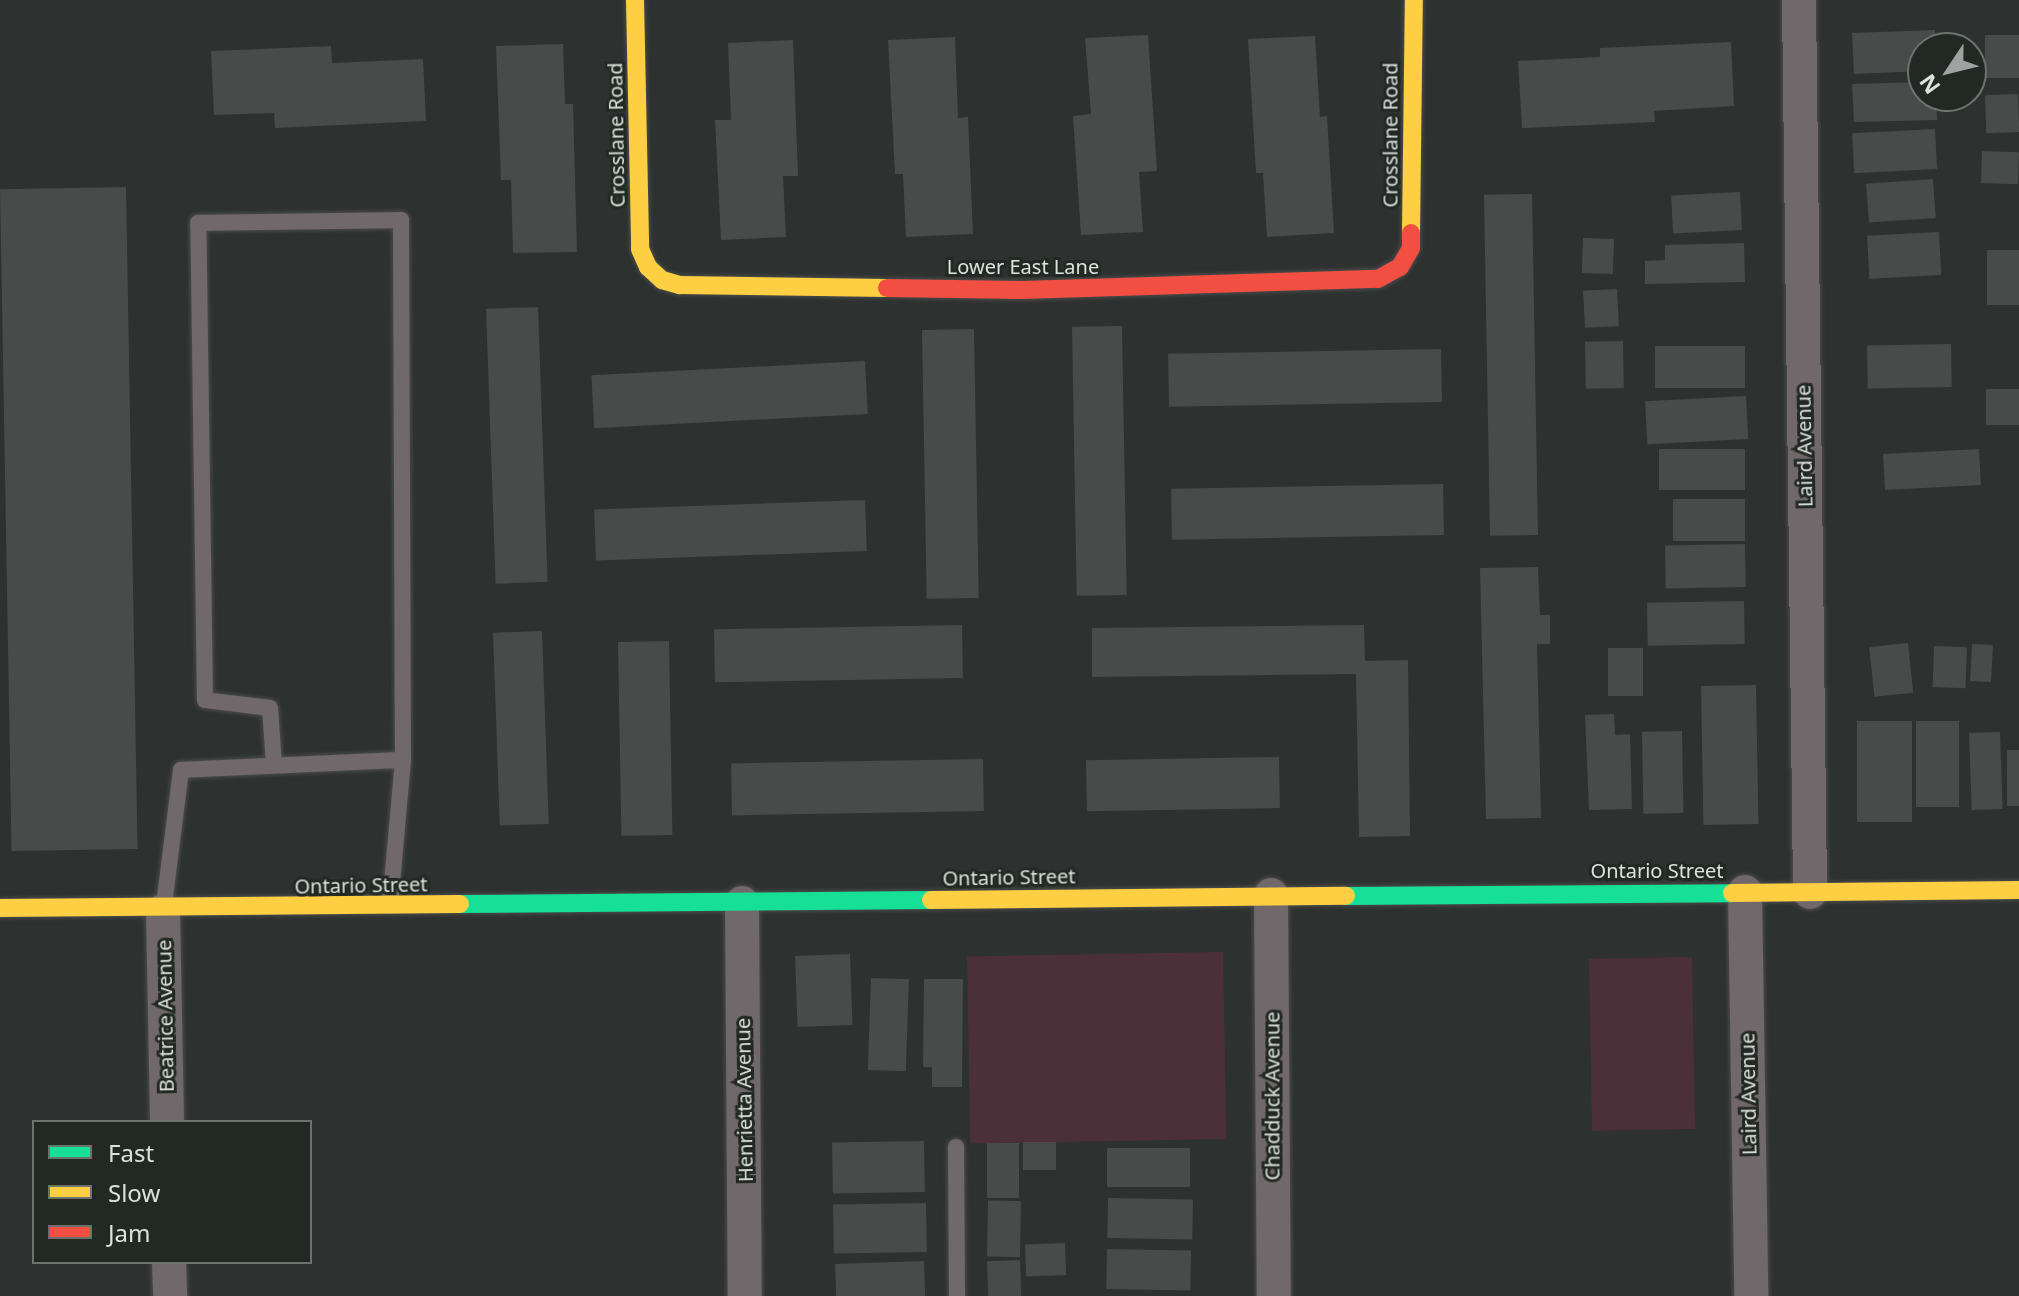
<!DOCTYPE html>
<html>
<head>
<meta charset="utf-8">
<style>
  body { margin:0 }
  #map { position:relative; width:2019px; height:1296px; overflow:hidden; background:#2d312f; font-family:"Noto Sans",sans-serif }
  div>[style] { position:absolute }
  .green>* { inset:0; background:#4c3039; transform-origin:0 0 }
  .building>* { inset:0; background:#484b4a; transform-origin:0 0 }
  .roads { filter:drop-shadow(0 0 2px #4a4c4b) drop-shadow(0 0 2px #4a4c4b) }
  .lane>* { height:16px; margin:-8px; padding:0 8px; transform-origin:8px; border-radius:8px; background:#70686a }
  .street>* { height:34px; margin:-17px; padding:0 17px; transform-origin:17px; border-radius:17px; background:#70686a }
  .fast>* { height:18px; margin:-9px; padding:0 9px; transform-origin:9px; border-radius:9px; background:#16e098 }
  .slow>* { height:18px; margin:-9px; padding:0 9px; transform-origin:9px; border-radius:9px; background:#ffcf43 }
  .jam>* { height:18px; margin:-9px; padding:0 9px; transform-origin:9px; border-radius:9px; background:#f24e42 }
  span { translate:-50% -50%; white-space:nowrap; text-align:center; line-height:1.15; -webkit-text-stroke:6px #222925; paint-order:stroke }
  .street-label { font-size:20px; color:#dce1de }
  .legend { position:absolute; left:32px; top:1120px; width:280px; height:144px; box-sizing:border-box; background:#222925; border:2px solid #6c736f; margin:0; padding:10px 14px; list-style:none; font-size:24px; color:#dce1de }
  .legend li { display:flex; align-items:center; gap:16px; height:40px }
  .legend b { width:40px; border:2px solid #6c736f }
  .north { position:absolute; left:1907px; top:32px; width:80px; height:80px; box-sizing:border-box; background:#222925; border:2px solid #6c736f; border-radius:50%; rotate:235deg; font-size:22px; font-weight:700; line-height:32px; text-align:center; color:#dce1de }
  .north::after { content:''; display:block; margin:auto; width:28px; height:36px; background:#9fa3a1; clip-path:polygon(50% 0,100% 100%,50% 72%,0 100%) }
</style>
</head>
<body>
<div id="map">
  <div class="green">
    <div style="left:1223px;top:952px;width:187px;height:256px;rotate:89deg"></div>
    <div style="left:1692px;top:957px;width:172px;height:103px;rotate:89deg"></div>
  </div>
  <div class="building">
    <div style="clip-path:polygon(1935px 30px,1936px 48px,1923px 48px,1923px 71px,1854px 74px,1852px 33px)"></div>
    <div style="clip-path:polygon(1148px 35px,1157px 171px,1139px 172px,1143px 232px,1081px 235px,1073px 116px,1091px 114px,1085px 38px)"></div>
    <div style="left:1985px;top:35px;width:34px;height:43px"></div>
    <div style="clip-path:polygon(1315px 36px,1320px 117px,1327px 116px,1334px 233px,1267px 237px,1263px 173px,1256px 173px,1248px 39px)"></div>
    <div style="clip-path:polygon(955px 37px,958px 118px,968px 117px,973px 234px,906px 237px,903px 174px,895px 174px,888px 40px)"></div>
    <div style="clip-path:polygon(793px 40px,798px 176px,783px 176px,786px 237px,721px 240px,715px 120px,731px 120px,728px 43px)"></div>
    <div style="clip-path:polygon(1731px 42px,1734px 106px,1654px 111px,1655px 122px,1522px 128px,1518px 61px,1600px 57px,1600px 48px)"></div>
    <div style="clip-path:polygon(563px 44px,565px 104px,573px 104px,577px 252px,513px 253px,511px 180px,501px 180px,496px 46px)"></div>
    <div style="clip-path:polygon(331px 46px,332px 63px,423px 59px,426px 121px,275px 128px,274px 113px,214px 115px,211px 51px)"></div>
    <div style="clip-path:polygon(1923px 82px,1923px 96px,1936px 96px,1937px 120px,1854px 122px,1852px 84px)"></div>
    <div style="left:2018px;top:94px;width:38px;height:33px;rotate:88deg"></div>
    <div style="left:1935px;top:129px;width:40px;height:83px;rotate:87deg"></div>
    <div style="left:1982px;top:151px;width:37px;height:32px;rotate:2deg"></div>
    <div style="left:1933px;top:179px;width:39px;height:67px;rotate:86deg"></div>
    <div style="left:126px;top:187px;width:662px;height:126px;rotate:89deg"></div>
    <div style="left:1740px;top:192px;width:38px;height:69px;rotate:87deg"></div>
    <div style="left:1532px;top:194px;width:341px;height:48px;rotate:89deg"></div>
    <div style="left:1939px;top:232px;width:43px;height:72px;rotate:87deg"></div>
    <div style="left:1583px;top:238px;width:31px;height:35px;rotate:2deg"></div>
    <div style="clip-path:polygon(1744px 243px,1745px 282px,1645px 284px,1645px 261px,1665px 260px,1665px 245px)"></div>
    <div style="left:1987px;top:250px;width:32px;height:55px"></div>
    <div style="left:1617px;top:289px;width:37px;height:34px;rotate:87deg"></div>
    <div style="left:538px;top:307px;width:275px;height:52px;rotate:88deg"></div>
    <div style="left:1122px;top:326px;width:269px;height:50px;rotate:89deg"></div>
    <div style="left:974px;top:329px;width:269px;height:52px;rotate:89deg"></div>
    <div style="left:1623px;top:341px;width:47px;height:38px;rotate:89deg"></div>
    <div style="left:1951px;top:344px;width:43px;height:84px;rotate:89deg"></div>
    <div style="left:1655px;top:346px;width:90px;height:42px"></div>
    <div style="left:1441px;top:349px;width:53px;height:273px;rotate:89deg"></div>
    <div style="left:865px;top:361px;width:53px;height:274px;rotate:87deg"></div>
    <div style="left:2019px;top:389px;width:36px;height:33px;rotate:90deg"></div>
    <div style="left:1746px;top:396px;width:43px;height:101px;rotate:87deg"></div>
    <div style="left:1745px;top:449px;width:41px;height:86px;rotate:90deg"></div>
    <div style="left:1979px;top:449px;width:36px;height:96px;rotate:87deg"></div>
    <div style="left:1443px;top:484px;width:51px;height:272px;rotate:89deg"></div>
    <div style="left:1745px;top:499px;width:42px;height:72px;rotate:90deg"></div>
    <div style="left:865px;top:500px;width:51px;height:271px;rotate:88deg"></div>
    <div style="left:1745px;top:544px;width:43px;height:80px;rotate:89deg"></div>
    <div style="clip-path:polygon(1538px 567px,1540px 615px,1550px 615px,1550px 644px,1537px 644px,1541px 818px,1486px 819px,1480px 568px)"></div>
    <div style="left:1744px;top:601px;width:43px;height:97px;rotate:89deg"></div>
    <div style="left:962px;top:625px;width:53px;height:248px;rotate:89deg"></div>
    <div style="clip-path:polygon(1364px 625px,1365px 661px,1408px 660px,1410px 836px,1359px 837px,1356px 674px,1092px 677px,1092px 628px)"></div>
    <div style="left:542px;top:631px;width:193px;height:49px;rotate:88deg"></div>
    <div style="left:669px;top:641px;width:194px;height:51px;rotate:89deg"></div>
    <div style="left:1908px;top:643px;width:50px;height:39px;rotate:84deg"></div>
    <div style="left:1972px;top:644px;width:21px;height:37px;rotate:3deg"></div>
    <div style="left:1934px;top:646px;width:33px;height:41px;rotate:2deg"></div>
    <div style="left:1608px;top:648px;width:35px;height:48px"></div>
    <div style="left:1756px;top:685px;width:139px;height:55px;rotate:89deg"></div>
    <div style="clip-path:polygon(1614px 714px,1615px 735px,1630px 734px,1632px 809px,1589px 810px,1585px 715px)"></div>
    <div style="left:1857px;top:721px;width:55px;height:101px"></div>
    <div style="left:1916px;top:721px;width:43px;height:86px"></div>
    <div style="left:1682px;top:731px;width:82px;height:40px;rotate:89deg"></div>
    <div style="left:2000px;top:732px;width:77px;height:31px;rotate:88deg"></div>
    <div style="left:2019px;top:750px;width:56px;height:12px;rotate:90deg"></div>
    <div style="left:1279px;top:757px;width:51px;height:193px;rotate:89deg"></div>
    <div style="left:983px;top:759px;width:52px;height:252px;rotate:89deg"></div>
    <div style="left:850px;top:954px;width:71px;height:55px;rotate:88deg"></div>
    <div style="left:871px;top:978px;width:38px;height:92px;rotate:2deg"></div>
    <div style="clip-path:polygon(924px 979px,963px 979px,962px 1087px,932px 1087px,932px 1067px,923px 1067px)"></div>
    <div style="left:924px;top:1141px;width:51px;height:92px;rotate:89deg"></div>
    <div style="left:1023px;top:1142px;width:33px;height:28px"></div>
    <div style="left:987px;top:1143px;width:32px;height:55px"></div>
    <div style="left:1190px;top:1148px;width:39px;height:83px;rotate:90deg"></div>
    <div style="left:1108px;top:1198px;width:85px;height:40px;rotate:1deg"></div>
    <div style="left:1021px;top:1201px;width:56px;height:33px;rotate:91deg"></div>
    <div style="left:926px;top:1203px;width:49px;height:93px;rotate:89deg"></div>
    <div style="left:1065px;top:1243px;width:32px;height:40px;rotate:88deg"></div>
    <div style="left:1107px;top:1249px;width:84px;height:40px;rotate:1deg"></div>
    <div style="left:1020px;top:1260px;width:36px;height:33px;rotate:88deg"></div>
    <div style="left:924px;top:1261px;width:35px;height:89px;rotate:88deg"></div>
  </div>
  <div class="roads">
    <div class="lane">
      <div style="left:274px;top:765px;width:57px;rotate:-94deg"></div>
      <div style="left:270px;top:708px;width:65px;rotate:-173deg"></div>
      <div style="left:205px;top:700px;width:477px;rotate:-90.8deg"></div>
      <div style="left:198px;top:223px;width:203px;rotate:-0.8deg"></div>
      <div style="left:401px;top:220px;width:540px;rotate:89.79deg"></div>
      <div style="left:403px;top:760px;width:146px;rotate:95.1deg"></div>
      <div style="left:164px;top:905px;width:136px;rotate:-82.8deg"></div>
      <div style="left:181px;top:770px;width:222px;rotate:-2.6deg"></div>
      <div style="left:956px;top:1147px;width:149px;rotate:89.6deg"></div>
    </div>
    <div class="street">
      <div style="left:1799px;top:0;width:892px;rotate:89.29deg"></div>
      <div style="left:1745px;top:892px;width:404px;rotate:89.1deg"></div>
      <div style="left:1271px;top:895px;width:401px;rotate:89.6deg"></div>
      <div style="left:742px;top:903px;width:393px;rotate:89.6deg"></div>
      <div style="left:163px;top:911px;width:211px;rotate:88.9deg"></div>
      <div style="left:169px;top:1262px;width:34px;rotate:88deg"></div>
    </div>
    <div class="fast">
      <div style="left:1346px;top:896px;width:386px;rotate:-0.4deg"></div>
      <div style="left:460px;top:904px;width:471px;rotate:-0.5deg"></div>
    </div>
    <div class="slow">
      <div style="left:635px;top:0;width:249px;rotate:88.8deg"></div>
      <div style="left:640px;top:249px;width:20px;rotate:66deg"></div>
      <div style="left:648px;top:267px;width:19px;rotate:43deg"></div>
      <div style="left:662px;top:280px;width:19px;rotate:16deg"></div>
      <div style="left:680px;top:285px;width:207px;rotate:0.8deg"></div>
      <div style="left:1411px;top:233px;width:233px;rotate:-89.3deg"></div>
      <div style="left:1732px;top:893px;width:287px;rotate:-0.6deg"></div>
      <div style="left:931px;top:900px;width:415px;rotate:-0.6deg"></div>
      <div style="left:0;top:908px;width:460px;rotate:-0.5deg"></div>
    </div>
    <div class="jam">
      <div style="left:887px;top:288px;width:135px;rotate:0.8deg"></div>
      <div style="left:1022px;top:290px;width:356px;rotate:-1.8deg"></div>
      <div style="left:1378px;top:279px;width:25px;rotate:-29deg"></div>
      <div style="left:1400px;top:267px;width:22px;rotate:-60deg"></div>
      <div style="left:1411px;top:248px;width:15px;rotate:-90deg"></div>
    </div>
  </div>
  <div class="street-label">
    <span style="left:616px;top:135px;rotate:-91deg">Crosslane Road</span>
    <span style="left:1390px;top:135px;rotate:-90deg">Crosslane Road</span>
    <span style="left:1023px;top:266px">Lower East Lane</span>
    <span style="left:1804px;top:446px;rotate:-91deg">Laird Avenue</span>
    <span style="left:1657px;top:870px">Ontario Street</span>
    <span style="left:1009px;top:877px;rotate:-1deg">Ontario Street</span>
    <span style="left:361px;top:885px;rotate:-1deg">Ontario Street</span>
    <span style="left:165px;top:1016px;rotate:-91deg">Beatrice Avenue</span>
    <span style="left:1748px;top:1094px;rotate:-91deg">Laird Avenue</span>
    <span style="left:1272px;top:1096px;rotate:-90deg">Chadduck Avenue</span>
    <span style="left:744px;top:1100px;rotate:-91deg">Henrietta Avenue</span>
  </div>
  <ul class="legend">
  <li><b style="height:10px;background:#16e098"></b>Fast</li>
  <li><b style="height:10px;background:#ffcf43"></b>Slow</li>
  <li><b style="height:10px;background:#f24e42"></b>Jam</li>
  </ul>
  <div class="north">N</div>
</div>
</body>
</html>
